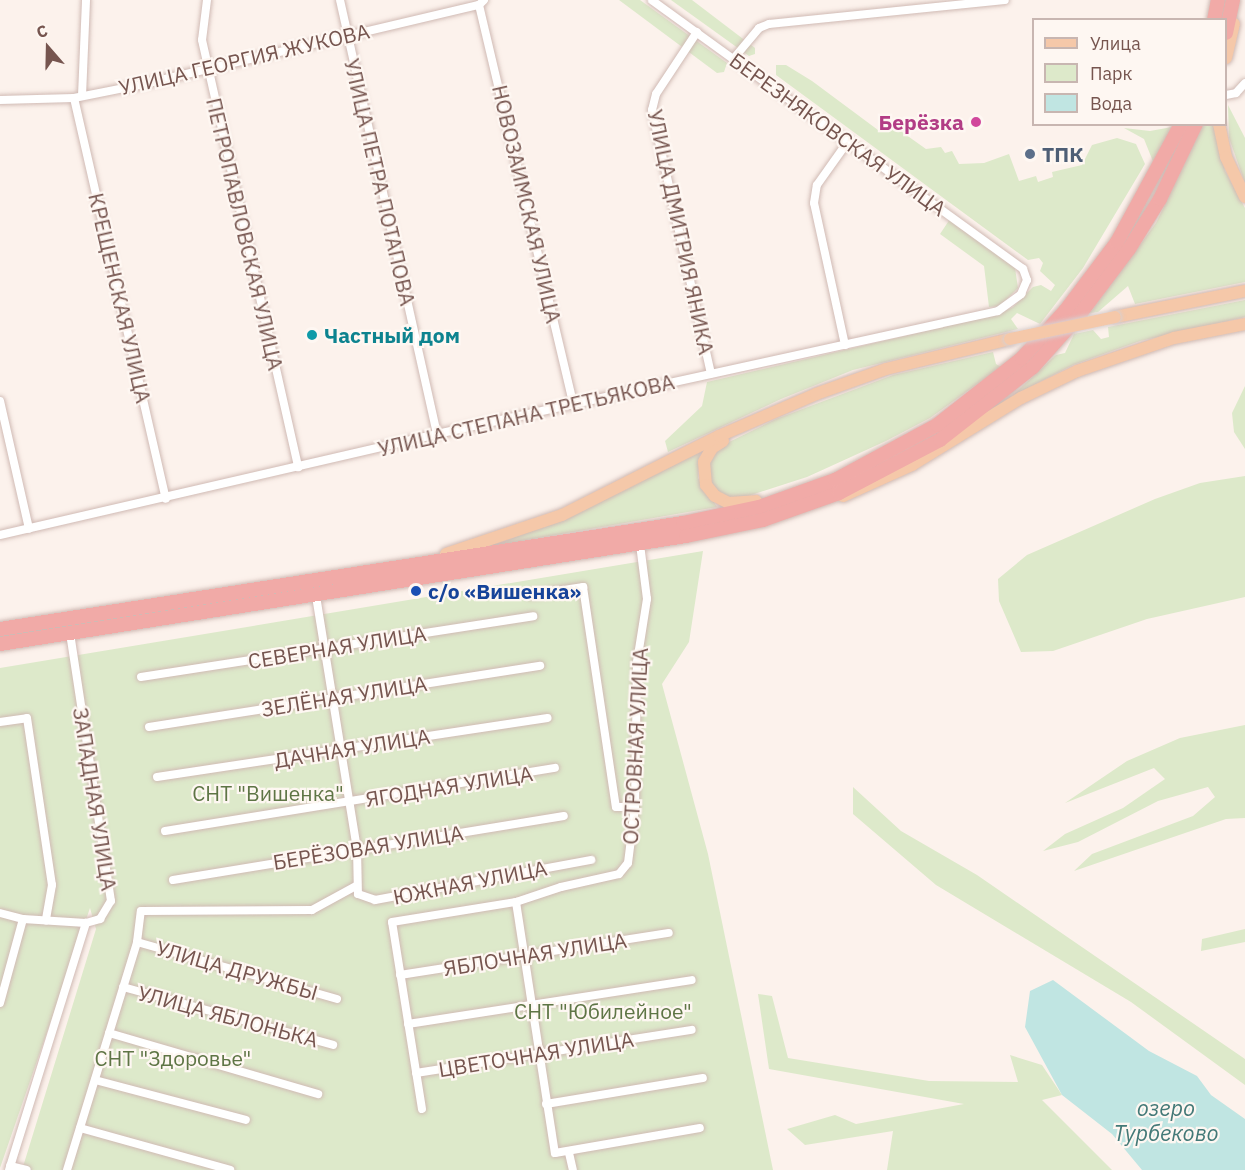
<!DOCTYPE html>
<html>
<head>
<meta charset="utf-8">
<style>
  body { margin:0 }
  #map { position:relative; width:1245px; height:1170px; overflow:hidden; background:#fcf2ec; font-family:"IBM Plex Sans",sans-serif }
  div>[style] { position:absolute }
  .green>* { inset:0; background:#dde9ca }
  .water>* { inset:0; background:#c0e5e2 }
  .roads { filter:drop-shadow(0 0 2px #d0bab4) drop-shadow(0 0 2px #d0bab4) }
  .street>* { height:8px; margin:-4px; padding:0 4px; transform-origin:4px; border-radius:4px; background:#fff }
  .primary>* { height:12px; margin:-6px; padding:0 6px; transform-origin:6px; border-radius:6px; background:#f5c8a9 }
  .highway>* { height:14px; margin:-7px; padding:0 7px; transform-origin:7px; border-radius:7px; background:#f1aaa7 }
  .bridges { filter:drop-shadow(0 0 2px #d9cfce) drop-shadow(0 0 2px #d9cfce) }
  .primary-bridge>* { height:12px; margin:-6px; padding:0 6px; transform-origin:6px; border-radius:6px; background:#f5c8a9 }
  .dots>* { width:16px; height:16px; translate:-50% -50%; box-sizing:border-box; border:3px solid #fef7f2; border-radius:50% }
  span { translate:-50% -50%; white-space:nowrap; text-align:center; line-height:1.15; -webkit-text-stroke:4.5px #fef7f2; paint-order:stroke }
  .street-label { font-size:21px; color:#76554f }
  .hotel-label { font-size:21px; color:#b23c85; font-weight:700 }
  .right { translate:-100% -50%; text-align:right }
  .service-label { font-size:21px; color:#4e5e75; font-weight:700 }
  .left { translate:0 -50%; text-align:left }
  .culture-label { font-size:21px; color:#0d838f; font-weight:700 }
  .transit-label { font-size:21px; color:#164399; font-weight:700 }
  .park-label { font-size:21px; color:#5e7545 }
  .water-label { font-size:22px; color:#437977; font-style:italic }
  .legend { position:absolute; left:1032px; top:18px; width:195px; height:108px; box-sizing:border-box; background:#fef7f2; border:2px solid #c8b6b1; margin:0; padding:8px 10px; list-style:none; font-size:18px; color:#76554f }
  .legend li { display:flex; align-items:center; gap:12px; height:30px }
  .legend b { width:30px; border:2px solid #c8b6b1 }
  .north { position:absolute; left:18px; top:18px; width:60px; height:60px; -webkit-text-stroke:4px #fef7f2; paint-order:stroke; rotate:340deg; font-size:16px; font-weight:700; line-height:24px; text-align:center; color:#76554f }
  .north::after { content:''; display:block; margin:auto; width:21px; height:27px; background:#76554f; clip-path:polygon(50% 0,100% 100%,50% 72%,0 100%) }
</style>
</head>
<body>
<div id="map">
  <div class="green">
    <div style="clip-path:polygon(619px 0,640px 0,727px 63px,724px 72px,717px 73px)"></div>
    <div style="clip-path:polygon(671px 0,692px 0,755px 48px,755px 54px,749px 56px)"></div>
    <div style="clip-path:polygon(776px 65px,786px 65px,812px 81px,878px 130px,895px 127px,926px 149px,941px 147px,945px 153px,952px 151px,959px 164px,984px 163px,1009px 154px,1019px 181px,1036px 176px,1038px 182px,1053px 177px,1052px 172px,1082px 165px,1092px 145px,1117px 138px,1136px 144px,1145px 164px,1083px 268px,1040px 324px,1017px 313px,1011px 319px,1018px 329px,853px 370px,781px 399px,668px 452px,665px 441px,702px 406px,707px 382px,999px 314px,1013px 307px,1033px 287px,1041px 285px,1051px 291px,1055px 285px,1040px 271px,1043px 263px,1039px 258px,1028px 260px,776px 75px)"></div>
    <div style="clip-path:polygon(1228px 105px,1245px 138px,1245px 183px,1229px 138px)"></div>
    <div style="clip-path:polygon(1203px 125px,1213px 125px,1225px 171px,1245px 208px,1245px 282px,1135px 304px,1128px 286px,1098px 312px,1090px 313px,1156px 223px)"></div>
    <div style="clip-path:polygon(1172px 127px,1154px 164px,1144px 139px,1124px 128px,1150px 131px)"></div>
    <div style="clip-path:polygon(950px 219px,1015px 268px,1018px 288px,1000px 306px,989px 307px,984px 266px,940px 234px)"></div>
    <div style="clip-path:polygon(1245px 300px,1245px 317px,1140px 341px,1073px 365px,1012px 396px,1056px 355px,1065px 353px,1074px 334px,1093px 330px,1101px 339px,1109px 337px,1108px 327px)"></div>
    <div style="clip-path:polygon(993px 352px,996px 364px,1001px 367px,930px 418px,886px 441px,807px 477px,745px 497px,724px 497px,712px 485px,708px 468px,712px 457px,725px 444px,776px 419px,893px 375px)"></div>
    <div style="clip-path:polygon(1245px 386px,1245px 449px,1234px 432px,1232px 413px)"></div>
    <div style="clip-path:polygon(700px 452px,698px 478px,717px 507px,492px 546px,570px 516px)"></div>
    <div style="clip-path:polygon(1245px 476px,1245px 597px,1147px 619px,1053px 651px,1021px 652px,999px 601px,998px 579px,1027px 555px,1155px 499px,1200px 483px)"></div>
    <div style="clip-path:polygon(703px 551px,689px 642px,662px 684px,708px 854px,773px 1170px,22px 1170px,96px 929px,90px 908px,0 1168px,0 668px)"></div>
    <div style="clip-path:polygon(1245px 725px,1245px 818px,1226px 819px,1074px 871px,1092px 854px,1193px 816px,1215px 797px,1208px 787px,1158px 801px,1078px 842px,1043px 851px,1065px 834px,1123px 808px,1165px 779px,1154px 768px,1065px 803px,1127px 761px,1180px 738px)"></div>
    <div style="clip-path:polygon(853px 787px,901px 831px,977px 875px,1245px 1059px,1245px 1085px,1131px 1002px,936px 885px,853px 814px)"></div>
    <div style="clip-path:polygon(1245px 929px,1245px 942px,1201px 951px,1202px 939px)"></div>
    <div style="clip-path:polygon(758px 994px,772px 996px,788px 1058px,929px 1081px,1018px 1082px,1010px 1055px,1042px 1065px,1062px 1095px,1042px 1100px,1112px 1170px,887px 1170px,893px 1131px,805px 1145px,787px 1129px,835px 1115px,856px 1124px,964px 1104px,769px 1069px)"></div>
  </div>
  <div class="water">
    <div style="clip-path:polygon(1053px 980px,1149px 1051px,1197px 1076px,1211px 1095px,1245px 1119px,1245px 1170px,1142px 1170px,1112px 1134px,1062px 1095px,1025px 1027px,1030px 991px)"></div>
  </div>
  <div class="roads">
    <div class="street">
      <div style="left:207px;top:0;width:40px;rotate:97.1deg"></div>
      <div style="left:202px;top:40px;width:438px;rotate:77.3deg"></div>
      <div style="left:340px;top:0;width:445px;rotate:77.4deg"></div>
      <div style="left:479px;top:5px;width:409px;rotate:76.7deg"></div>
      <div style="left:697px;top:32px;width:74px;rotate:123.5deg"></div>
      <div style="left:656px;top:94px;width:16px;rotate:104deg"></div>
      <div style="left:652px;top:110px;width:270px;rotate:77.4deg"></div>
      <div style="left:734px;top:58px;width:39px;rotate:-50deg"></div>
      <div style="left:759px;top:28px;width:11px;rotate:-22deg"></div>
      <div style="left:769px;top:24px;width:237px;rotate:-5.8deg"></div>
      <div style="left:1226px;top:95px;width:10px;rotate:-11deg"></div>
      <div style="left:1236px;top:93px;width:13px;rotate:-48deg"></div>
      <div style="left:82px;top:96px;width:96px;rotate:-87.6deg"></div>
      <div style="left:74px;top:98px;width:411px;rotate:77.1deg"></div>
      <div style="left:0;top:100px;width:74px;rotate:-1.5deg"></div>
      <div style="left:74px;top:98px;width:71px;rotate:-11.3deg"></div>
      <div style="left:144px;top:84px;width:344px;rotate:-13.3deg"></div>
      <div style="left:479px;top:5px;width:7px;rotate:-45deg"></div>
      <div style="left:845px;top:345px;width:145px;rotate:-102.3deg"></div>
      <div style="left:814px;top:203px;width:18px;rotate:-81deg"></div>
      <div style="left:817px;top:185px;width:55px;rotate:-54.6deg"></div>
      <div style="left:0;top:401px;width:131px;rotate:77.2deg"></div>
      <div style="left:0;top:535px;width:449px;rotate:-13deg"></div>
      <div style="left:437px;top:434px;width:574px;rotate:-12.37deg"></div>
      <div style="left:998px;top:311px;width:29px;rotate:-36deg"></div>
      <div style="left:1021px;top:294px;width:15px;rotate:-67deg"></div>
      <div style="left:1027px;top:280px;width:12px;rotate:-110deg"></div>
      <div style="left:1023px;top:269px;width:458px;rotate:-144.1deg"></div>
      <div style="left:531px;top:595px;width:53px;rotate:-8.7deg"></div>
      <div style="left:583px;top:587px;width:222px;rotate:81.5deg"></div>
      <div style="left:616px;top:807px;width:19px"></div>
      <div style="left:316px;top:596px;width:255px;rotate:80.8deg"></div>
      <div style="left:357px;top:848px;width:46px;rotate:88.8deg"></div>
      <div style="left:358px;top:894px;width:18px;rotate:19deg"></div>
      <div style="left:375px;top:900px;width:220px;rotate:-10.5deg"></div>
      <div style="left:141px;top:677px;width:397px;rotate:-8.8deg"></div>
      <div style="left:0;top:722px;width:27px;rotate:-8deg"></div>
      <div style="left:27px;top:718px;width:169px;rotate:81.5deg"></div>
      <div style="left:52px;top:885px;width:36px;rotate:100deg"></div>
      <div style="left:149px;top:727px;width:396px;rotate:-8.9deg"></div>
      <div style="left:157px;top:777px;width:395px;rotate:-8.6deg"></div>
      <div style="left:165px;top:831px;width:395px;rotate:-9.2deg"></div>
      <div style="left:173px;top:880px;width:396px;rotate:-9.3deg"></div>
      <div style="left:516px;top:902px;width:254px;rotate:81.2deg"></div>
      <div style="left:555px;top:1153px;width:147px;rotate:-9.8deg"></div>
      <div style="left:0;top:913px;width:24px;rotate:15deg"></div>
      <div style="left:23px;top:919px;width:63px;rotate:3.6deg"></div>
      <div style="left:86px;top:923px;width:15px;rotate:-16deg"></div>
      <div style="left:100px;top:919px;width:21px;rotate:-59deg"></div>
      <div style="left:111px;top:901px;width:271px;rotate:-98.7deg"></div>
      <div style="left:137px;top:942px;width:208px;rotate:15.9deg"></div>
      <div style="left:400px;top:975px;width:272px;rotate:-8.9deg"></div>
      <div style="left:123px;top:987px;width:218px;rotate:15.4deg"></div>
      <div style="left:0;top:1003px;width:87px;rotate:-74.7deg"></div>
      <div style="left:408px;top:1024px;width:287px;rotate:-8.8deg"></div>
      <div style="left:109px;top:1033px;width:218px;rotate:16.3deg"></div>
      <div style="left:416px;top:1073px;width:279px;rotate:-8.9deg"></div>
      <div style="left:95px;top:1080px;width:156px;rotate:14.8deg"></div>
      <div style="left:546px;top:1104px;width:159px;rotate:-9.4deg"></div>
      <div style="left:422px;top:1109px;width:189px;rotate:-99.1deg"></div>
      <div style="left:392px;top:922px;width:126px;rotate:-9.2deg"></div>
      <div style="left:516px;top:902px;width:47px;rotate:-18.4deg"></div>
      <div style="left:561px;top:887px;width:59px;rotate:-12.6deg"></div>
      <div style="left:619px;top:874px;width:14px;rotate:-51deg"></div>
      <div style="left:628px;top:863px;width:56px;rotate:-82.9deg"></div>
      <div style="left:635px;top:807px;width:145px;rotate:-89.2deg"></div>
      <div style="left:637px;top:662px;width:64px;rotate:-81deg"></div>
      <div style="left:647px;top:599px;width:55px;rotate:-97.3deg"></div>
      <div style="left:80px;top:1128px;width:156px;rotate:15.6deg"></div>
      <div style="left:569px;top:1153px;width:17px;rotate:77deg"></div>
      <div style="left:10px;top:1166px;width:17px;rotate:13deg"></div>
      <div style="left:9px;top:1170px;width:259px;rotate:-72.7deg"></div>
      <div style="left:67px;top:1170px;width:239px;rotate:-72.9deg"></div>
      <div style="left:137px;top:942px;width:31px;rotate:-83deg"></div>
      <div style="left:141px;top:911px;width:171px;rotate:-0.3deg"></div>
      <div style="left:312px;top:910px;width:50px;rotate:-28.6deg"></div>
    </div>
    <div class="primary">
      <div style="left:1226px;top:58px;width:35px;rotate:-77deg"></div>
      <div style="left:1219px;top:124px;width:34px;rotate:78deg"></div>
      <div style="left:1226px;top:157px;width:44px;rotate:64.6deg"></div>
      <div style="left:1115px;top:317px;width:133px;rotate:-11.3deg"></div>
      <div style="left:723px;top:441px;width:13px;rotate:148deg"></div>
      <div style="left:712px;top:448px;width:16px;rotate:120deg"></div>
      <div style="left:704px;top:462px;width:23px;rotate:85deg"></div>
      <div style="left:706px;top:485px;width:14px;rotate:51deg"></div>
      <div style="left:715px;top:496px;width:16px;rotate:27deg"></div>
      <div style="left:729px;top:503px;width:27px;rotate:-4deg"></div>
      <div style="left:843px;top:496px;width:76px;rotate:-24.2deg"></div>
      <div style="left:912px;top:465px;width:128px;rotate:-31.6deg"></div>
      <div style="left:1021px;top:398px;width:62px;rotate:-25.7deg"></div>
      <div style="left:1077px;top:371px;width:102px;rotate:-18.8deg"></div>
      <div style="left:1174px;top:338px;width:72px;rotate:-11.2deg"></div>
      <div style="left:446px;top:554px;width:122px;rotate:-18.6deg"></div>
      <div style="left:562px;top:515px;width:176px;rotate:-26.7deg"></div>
      <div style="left:719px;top:436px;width:106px;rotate:-23.4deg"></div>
      <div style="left:816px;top:394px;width:74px;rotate:-19.7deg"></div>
      <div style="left:886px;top:369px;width:128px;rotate:-13.6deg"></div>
    </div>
    <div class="highway">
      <div style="left:1214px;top:20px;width:20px;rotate:-79deg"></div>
      <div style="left:1226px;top:33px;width:34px;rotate:-78deg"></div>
      <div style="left:0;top:629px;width:691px;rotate:-8.82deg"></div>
      <div style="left:683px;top:523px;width:78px;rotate:-11.9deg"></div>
      <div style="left:759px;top:507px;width:81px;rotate:-19.6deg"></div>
      <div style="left:835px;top:480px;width:116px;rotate:-28.3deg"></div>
      <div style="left:937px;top:425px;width:108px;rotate:-38.2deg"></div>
      <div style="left:1022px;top:358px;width:64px;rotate:-47.5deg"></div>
      <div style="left:1065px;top:311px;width:86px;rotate:-53deg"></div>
      <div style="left:1117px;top:242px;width:134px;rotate:-61.5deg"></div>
      <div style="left:0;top:644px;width:694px;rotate:-8.95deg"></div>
      <div style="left:686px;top:536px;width:79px;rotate:-11.7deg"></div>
      <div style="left:763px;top:520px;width:81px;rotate:-19.6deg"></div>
      <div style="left:839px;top:493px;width:114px;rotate:-27.7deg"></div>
      <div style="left:940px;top:440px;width:118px;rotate:-38.1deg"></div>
      <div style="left:1033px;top:367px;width:66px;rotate:-48.1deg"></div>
      <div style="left:1077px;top:318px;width:86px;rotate:-53deg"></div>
      <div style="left:1129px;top:249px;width:59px;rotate:-58.2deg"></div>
      <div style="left:1160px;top:199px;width:83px;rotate:-64.4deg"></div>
    </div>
  </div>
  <div class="bridges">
    <div class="primary-bridge">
      <div style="left:1010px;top:339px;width:107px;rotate:-11.8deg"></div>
    </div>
  </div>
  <div class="dots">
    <div style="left:976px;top:122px;background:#d1479c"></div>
    <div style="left:1030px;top:154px;background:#5c6f8a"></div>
    <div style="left:312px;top:335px;background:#0f9aa8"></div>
    <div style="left:416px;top:591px;background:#1a4fb4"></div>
  </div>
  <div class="street-label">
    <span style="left:244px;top:59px;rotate:-13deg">УЛИЦА ГЕОРГИЯ ЖУКОВА</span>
    <span style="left:838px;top:134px;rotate:36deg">БЕРЕЗНЯКОВСКАЯ УЛИЦА</span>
    <span style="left:380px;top:182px;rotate:77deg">УЛИЦА ПЕТРА ПОТАПОВА</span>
    <span style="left:527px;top:204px;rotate:77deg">НОВОЗАИМСКАЯ УЛИЦА</span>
    <span style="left:681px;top:232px;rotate:78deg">УЛИЦА ДМИТРИЯ ЯНИКА</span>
    <span style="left:245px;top:234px;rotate:77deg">ПЕТРОПАВЛОВСКАЯ УЛИЦА</span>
    <span style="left:120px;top:298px;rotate:77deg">КРЕЩЕНСКАЯ УЛИЦА</span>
    <span style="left:526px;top:415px;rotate:-13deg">УЛИЦА СТЕПАНА ТРЕТЬЯКОВА</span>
    <span style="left:337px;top:647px;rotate:-9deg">СЕВЕРНАЯ УЛИЦА</span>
    <span style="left:344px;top:696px;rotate:-9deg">ЗЕЛЁНАЯ УЛИЦА</span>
    <span style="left:635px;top:746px;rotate:-87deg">ОСТРОВНАЯ УЛИЦА</span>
    <span style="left:352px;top:748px;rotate:-9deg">ДАЧНАЯ УЛИЦА</span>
    <span style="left:449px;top:786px;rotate:-9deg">ЯГОДНАЯ УЛИЦА</span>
    <span style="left:95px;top:799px;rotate:81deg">ЗАПАДНАЯ УЛИЦА</span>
    <span style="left:368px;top:847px;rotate:-9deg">БЕРЁЗОВАЯ УЛИЦА</span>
    <span style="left:470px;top:882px;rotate:-11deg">ЮЖНАЯ УЛИЦА</span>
    <span style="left:535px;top:954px;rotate:-9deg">ЯБЛОЧНАЯ УЛИЦА</span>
    <span style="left:237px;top:970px;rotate:16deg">УЛИЦА ДРУЖБЫ</span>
    <span style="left:228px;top:1016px;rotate:15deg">УЛИЦА ЯБЛОНЬКА</span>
    <span style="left:536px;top:1054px;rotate:-9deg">ЦВЕТОЧНАЯ УЛИЦА</span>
  </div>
  <div class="hotel-label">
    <span class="right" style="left:964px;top:122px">Берёзка</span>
  </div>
  <div class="service-label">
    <span class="left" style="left:1042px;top:154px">ТПК</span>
  </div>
  <div class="culture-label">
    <span class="left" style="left:324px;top:335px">Частный дом</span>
  </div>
  <div class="transit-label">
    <span class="left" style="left:428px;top:591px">с/о «Вишенка»</span>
  </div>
  <div class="park-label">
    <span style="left:268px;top:793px">СНТ "Вишенка"</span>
    <span style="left:603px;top:1011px">СНТ "Юбилейное"</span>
    <span style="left:173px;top:1058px">СНТ "Здоровье"</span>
  </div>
  <div class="water-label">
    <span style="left:1166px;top:1120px">озеро<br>Турбеково</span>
  </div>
  <ul class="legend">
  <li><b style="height:8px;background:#f5c8a9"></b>Улица</li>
  <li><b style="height:16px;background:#dde9ca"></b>Парк</li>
  <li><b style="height:16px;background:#c0e5e2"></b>Вода</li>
  </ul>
  <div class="north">С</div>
</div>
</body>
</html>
